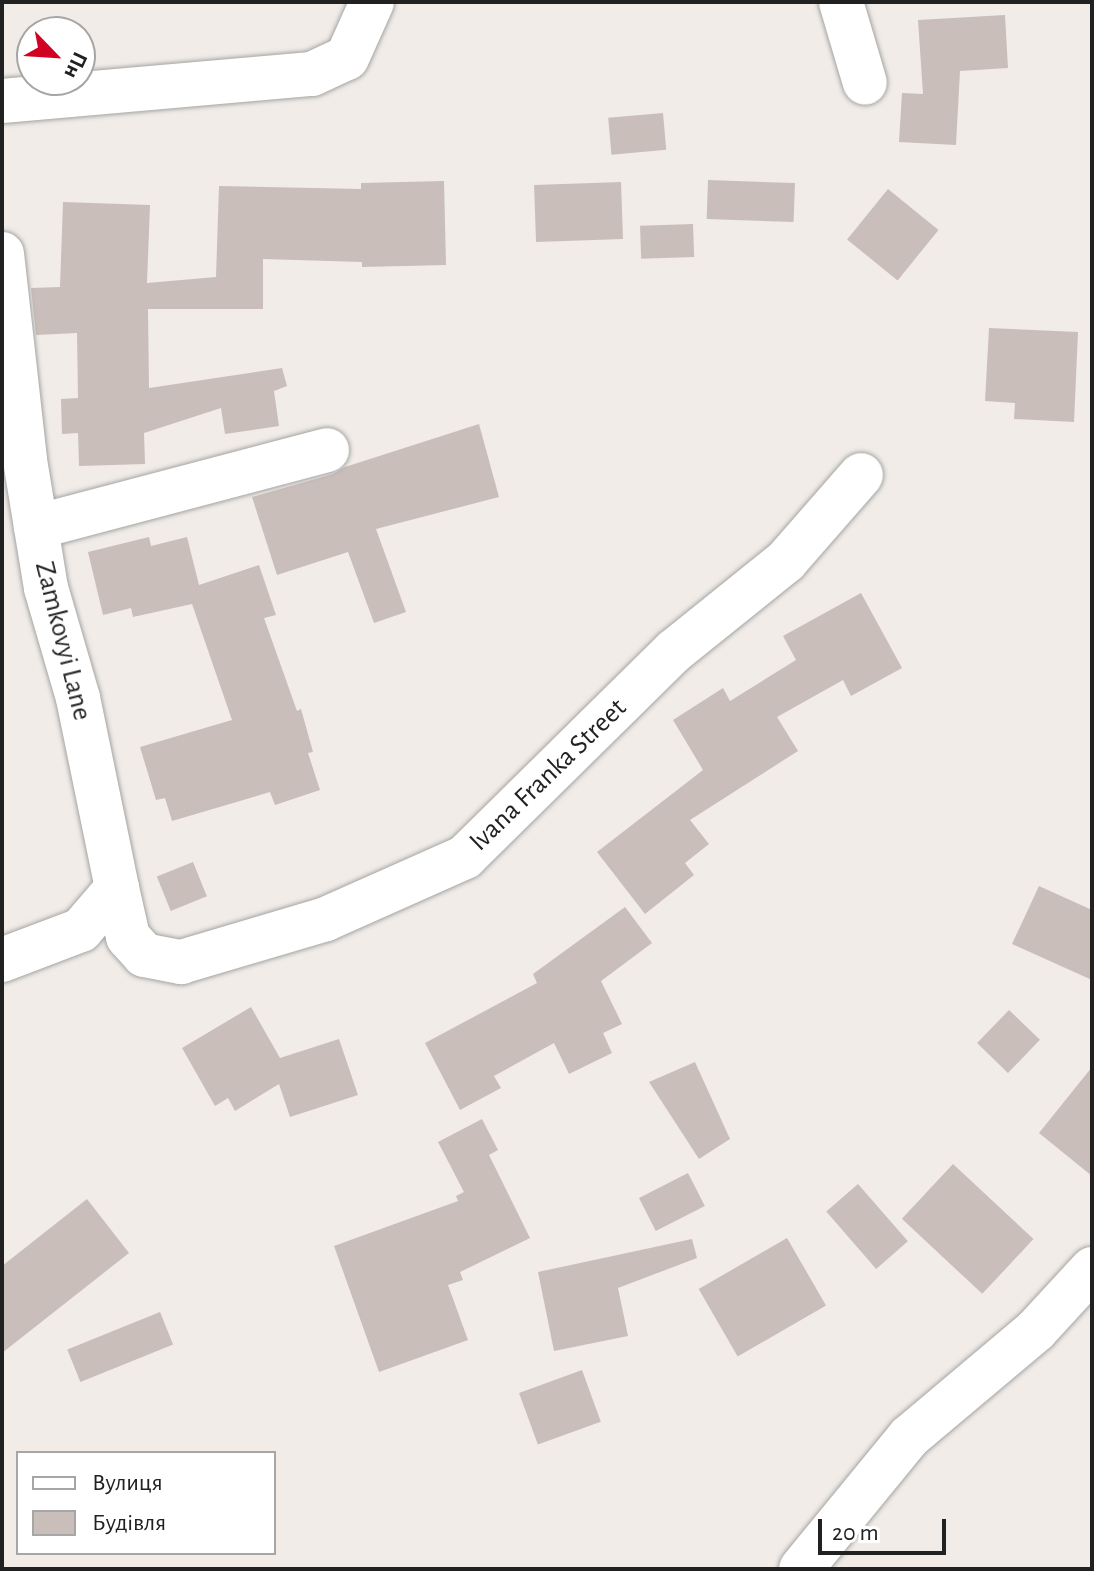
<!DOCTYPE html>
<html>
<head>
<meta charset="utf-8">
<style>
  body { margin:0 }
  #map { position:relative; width:1094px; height:1571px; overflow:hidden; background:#f1ece7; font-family:"Alegreya Sans",sans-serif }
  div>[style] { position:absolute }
  .building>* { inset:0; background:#c9beba; transform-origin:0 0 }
  .roads { filter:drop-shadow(0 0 2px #a5a5a5) drop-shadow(0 0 2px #a5a5a5) }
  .minor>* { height:44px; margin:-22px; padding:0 22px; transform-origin:22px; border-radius:22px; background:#fff }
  span { translate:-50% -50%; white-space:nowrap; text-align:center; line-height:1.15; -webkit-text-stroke:8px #fff; paint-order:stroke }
  .street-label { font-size:28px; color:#212121 }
  .frame { position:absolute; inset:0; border:4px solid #212121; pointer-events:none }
  .legend { position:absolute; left:16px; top:1451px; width:260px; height:104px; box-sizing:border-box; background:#fff; border:2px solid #a6a6a6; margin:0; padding:10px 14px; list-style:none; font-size:24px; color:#212121 }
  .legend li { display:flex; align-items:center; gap:16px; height:40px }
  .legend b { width:40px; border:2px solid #a6a6a6 }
  .north { position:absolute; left:16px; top:16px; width:80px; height:80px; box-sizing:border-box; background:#fff; border:2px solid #a6a6a6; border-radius:50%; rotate:115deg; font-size:22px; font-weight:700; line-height:32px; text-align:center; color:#212121 }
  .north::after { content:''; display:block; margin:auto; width:28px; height:36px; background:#d20023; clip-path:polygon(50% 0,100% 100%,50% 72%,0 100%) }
  .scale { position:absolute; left:818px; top:1519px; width:128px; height:36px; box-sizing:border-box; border:4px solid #212121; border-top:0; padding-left:10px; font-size:24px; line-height:28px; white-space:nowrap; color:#212121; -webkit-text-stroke:6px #fff; paint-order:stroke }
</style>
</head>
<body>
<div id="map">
  <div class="building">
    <div style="clip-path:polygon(1005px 15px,1008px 68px,960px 71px,956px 145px,899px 142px,902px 93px,923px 94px,918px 20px)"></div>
    <div style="left:663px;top:113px;width:37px;height:55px;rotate:85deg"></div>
    <div style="left:708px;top:180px;width:87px;height:39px;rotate:2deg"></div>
    <div style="clip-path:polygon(444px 181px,446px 265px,362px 267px,362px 262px,263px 259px,263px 309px,148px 309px,149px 388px,282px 368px,287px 386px,274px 391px,279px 426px,225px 434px,221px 408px,144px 433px,145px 464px,79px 466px,78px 433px,62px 434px,61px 399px,78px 398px,77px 333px,36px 335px,31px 288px,60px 287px,63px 202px,150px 205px,147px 283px,216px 277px,219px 186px,361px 189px,361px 183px)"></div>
    <div style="left:621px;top:182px;width:57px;height:87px;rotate:88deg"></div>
    <div style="left:888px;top:189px;width:65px;height:65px;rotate:39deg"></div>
    <div style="left:693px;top:224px;width:33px;height:53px;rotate:88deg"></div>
    <div style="clip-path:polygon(989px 328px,1078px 332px,1074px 422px,1014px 419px,1015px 403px,985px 401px)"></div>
    <div style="clip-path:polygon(479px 424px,499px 497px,376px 529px,406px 612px,374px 623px,348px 552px,277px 575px,252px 497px,333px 474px,345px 467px)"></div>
    <div style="clip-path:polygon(149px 537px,151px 546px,187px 537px,199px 585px,259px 565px,276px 615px,264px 618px,297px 711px,301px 709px,313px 752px,308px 753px,320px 790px,275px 805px,270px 792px,172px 821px,165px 798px,156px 800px,140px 747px,232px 720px,192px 604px,133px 617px,131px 608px,103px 615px,88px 552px)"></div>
    <div style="clip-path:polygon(861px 593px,902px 668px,851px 696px,843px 680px,777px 717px,798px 751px,690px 820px,709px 844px,685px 863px,694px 875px,645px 914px,597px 852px,703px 770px,673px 720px,723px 688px,730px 701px,796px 660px,783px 636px)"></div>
    <div style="left:193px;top:862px;width:37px;height:39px;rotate:68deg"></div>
    <div style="clip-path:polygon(1039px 886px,1092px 910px,1092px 980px,1012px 944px)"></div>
    <div style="clip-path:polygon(625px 907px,652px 943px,601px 981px,622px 1024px,603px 1033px,612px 1053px,569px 1074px,554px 1043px,494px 1076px,501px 1088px,460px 1110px,425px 1043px,537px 983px,533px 974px)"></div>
    <div style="clip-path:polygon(251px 1007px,280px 1058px,339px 1039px,358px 1095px,290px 1117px,279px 1084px,235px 1111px,228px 1098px,215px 1106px,182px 1048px)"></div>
    <div style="left:1009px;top:1010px;width:43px;height:46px;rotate:44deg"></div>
    <div style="clip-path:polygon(695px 1062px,730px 1139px,699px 1159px,649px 1082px)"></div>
    <div style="clip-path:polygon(1092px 1067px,1092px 1176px,1039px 1133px)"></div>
    <div style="clip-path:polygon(482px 1119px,498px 1150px,489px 1155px,530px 1238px,460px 1272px,463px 1280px,448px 1285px,468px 1340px,379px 1372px,334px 1246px,458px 1201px,456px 1196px,464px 1192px,438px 1142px)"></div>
    <div style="left:953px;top:1164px;width:110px;height:75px;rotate:43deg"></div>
    <div style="left:688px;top:1173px;width:37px;height:55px;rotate:63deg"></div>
    <div style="left:858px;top:1184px;width:76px;height:42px;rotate:49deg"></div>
    <div style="clip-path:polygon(87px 1199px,129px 1253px,2px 1353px,2px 1266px)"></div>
    <div style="left:787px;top:1238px;width:78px;height:102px;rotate:60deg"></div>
    <div style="clip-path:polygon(692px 1239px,697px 1258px,618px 1288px,628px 1336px,554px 1351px,538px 1272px)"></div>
    <div style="left:160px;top:1312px;width:35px;height:100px;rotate:68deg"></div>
    <div style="left:582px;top:1370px;width:55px;height:67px;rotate:70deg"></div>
  </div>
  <div class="roads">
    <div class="minor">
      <div style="left:841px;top:2px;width:84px;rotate:73.5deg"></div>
      <div style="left:2px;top:101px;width:311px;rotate:-5deg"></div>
      <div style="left:312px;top:74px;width:38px;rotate:-25deg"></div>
      <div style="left:347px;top:58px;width:61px;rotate:-65.9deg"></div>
      <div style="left:2px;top:254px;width:207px;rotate:83.6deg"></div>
      <div style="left:25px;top:460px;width:130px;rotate:80.7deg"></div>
      <div style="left:46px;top:588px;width:115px;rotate:73.8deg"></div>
      <div style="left:78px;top:698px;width:194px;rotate:78.4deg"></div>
      <div style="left:117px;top:888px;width:55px;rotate:130.6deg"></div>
      <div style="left:81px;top:930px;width:85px;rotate:159.2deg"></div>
      <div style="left:36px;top:527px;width:301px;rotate:-14.8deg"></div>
      <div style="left:117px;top:888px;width:50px;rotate:77.3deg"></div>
      <div style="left:128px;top:937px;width:24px;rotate:48deg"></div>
      <div style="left:144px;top:955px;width:38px;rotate:11deg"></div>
      <div style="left:181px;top:962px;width:151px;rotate:-16.5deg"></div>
      <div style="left:326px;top:919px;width:152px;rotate:-24deg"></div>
      <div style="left:465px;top:857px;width:293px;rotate:-44.6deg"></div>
      <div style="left:674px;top:651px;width:144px;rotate:-38.8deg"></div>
      <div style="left:786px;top:561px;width:114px;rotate:-48.9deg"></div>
      <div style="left:801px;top:1569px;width:171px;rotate:-50.7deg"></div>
      <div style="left:909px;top:1437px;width:166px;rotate:-40.1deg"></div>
      <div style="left:1036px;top:1330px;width:83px;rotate:-47.4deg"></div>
    </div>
  </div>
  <div class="street-label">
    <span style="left:63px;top:641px;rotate:76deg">Zamkovyi Lane</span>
    <span style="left:548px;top:775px;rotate:-44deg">Ivana Franka Street</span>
  </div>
  <div class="frame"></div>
  <ul class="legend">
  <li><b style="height:10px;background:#fff"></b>Вулиця</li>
  <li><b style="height:22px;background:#c9beba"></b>Будівля</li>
  </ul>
  <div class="north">Пн</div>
  <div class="scale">20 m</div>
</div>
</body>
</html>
